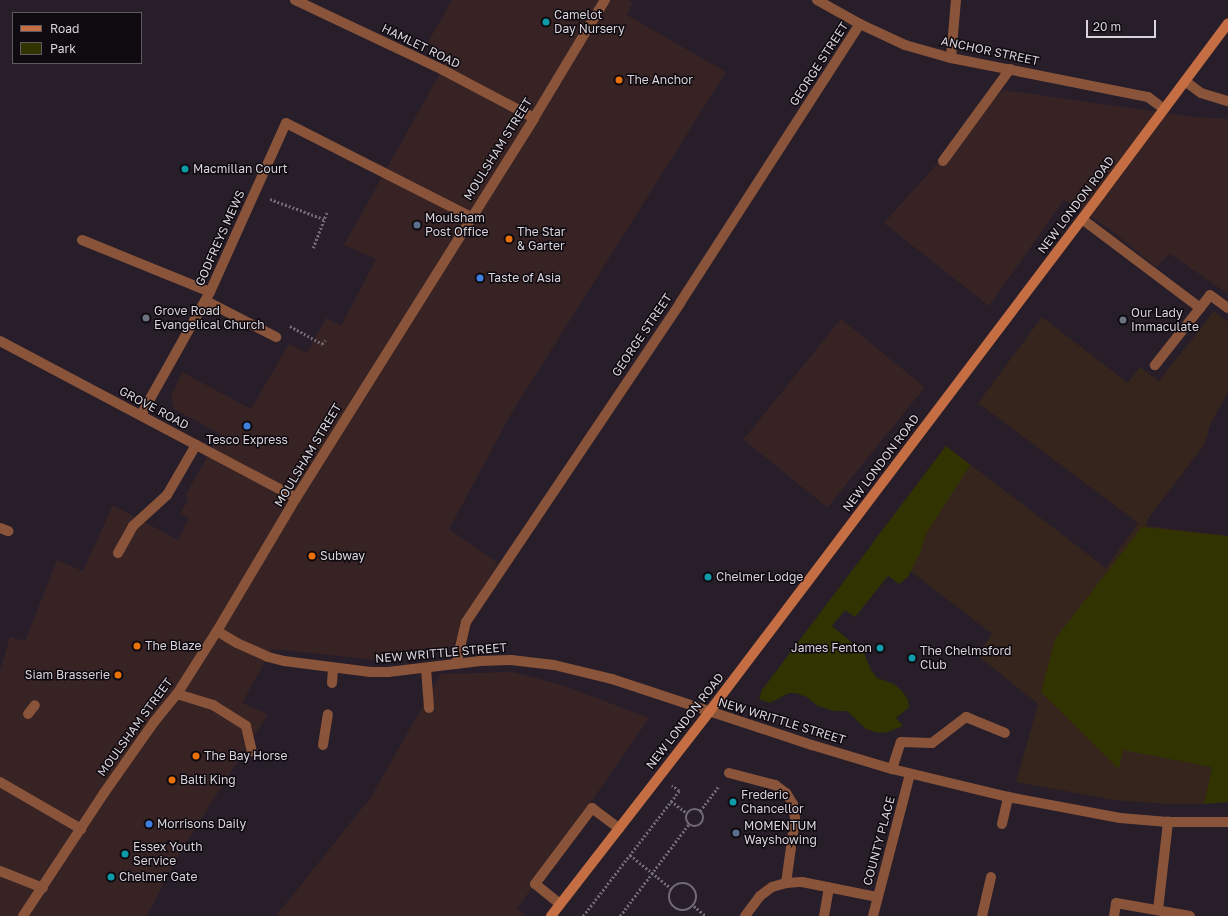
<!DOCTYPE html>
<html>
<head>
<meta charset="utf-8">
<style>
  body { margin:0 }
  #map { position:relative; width:1228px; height:916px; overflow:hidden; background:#271e2a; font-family:"Golos Text",sans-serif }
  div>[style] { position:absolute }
  .commercial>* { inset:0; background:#372324; transform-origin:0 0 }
  .education>* { inset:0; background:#36251d }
  .green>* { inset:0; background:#313300 }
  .path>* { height:2.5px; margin-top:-1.25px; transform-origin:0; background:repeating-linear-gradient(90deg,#716973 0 2px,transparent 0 4px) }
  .path>.ring { margin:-1.25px; padding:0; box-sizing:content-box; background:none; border:2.5px solid #716973; border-radius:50% }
  .service>* { height:10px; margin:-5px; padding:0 5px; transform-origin:5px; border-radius:5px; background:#8a543a }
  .minor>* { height:10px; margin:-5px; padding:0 5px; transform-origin:5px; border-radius:5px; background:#8a543a }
  .tertiary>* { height:10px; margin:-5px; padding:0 5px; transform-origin:5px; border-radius:5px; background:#8a543a }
  .secondary>* { height:10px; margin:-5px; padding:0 5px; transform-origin:5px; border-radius:5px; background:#c56e44 }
  .dots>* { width:11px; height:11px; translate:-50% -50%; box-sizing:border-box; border:2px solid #0e0a0f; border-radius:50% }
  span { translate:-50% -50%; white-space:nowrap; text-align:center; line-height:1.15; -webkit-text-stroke:3px #0e0a0f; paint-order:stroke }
  .poi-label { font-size:12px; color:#d9d3db }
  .left { translate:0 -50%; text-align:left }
  .right { translate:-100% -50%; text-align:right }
  .street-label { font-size:12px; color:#d9d3db }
  .legend { position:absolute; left:12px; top:12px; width:130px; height:52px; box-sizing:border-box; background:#0e0a0f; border:1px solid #5f5a61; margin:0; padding:5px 7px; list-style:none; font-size:12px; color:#d9d3db }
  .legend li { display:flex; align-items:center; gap:8px; height:20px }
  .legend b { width:20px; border:1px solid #5f5a61 }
  .scale { position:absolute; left:1086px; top:20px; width:70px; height:18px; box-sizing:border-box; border:2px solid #d9d3db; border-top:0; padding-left:5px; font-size:12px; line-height:14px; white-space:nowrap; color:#d9d3db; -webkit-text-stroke:3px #0e0a0f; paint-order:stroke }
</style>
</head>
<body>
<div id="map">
  <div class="commercial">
    <div style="clip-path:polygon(452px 0,628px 0,633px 3px,627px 15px,726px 72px,511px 414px,449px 529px,498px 563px,468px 613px,453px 647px,376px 660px,272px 649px,242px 703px,268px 714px,180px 852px,147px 916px,0 916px,0 671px,10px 637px,25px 641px,57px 560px,83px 571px,113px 505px,178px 540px,189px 518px,180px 514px,189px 498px,185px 496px,220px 434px,174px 409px,171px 397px,182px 372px,251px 409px,289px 344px,307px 353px,326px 318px,341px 326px,376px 259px,344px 245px,449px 57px,427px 44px)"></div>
    <div style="clip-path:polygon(1003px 90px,1193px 117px,1228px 119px,1228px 294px,1170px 254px,1156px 267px,1108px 228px,1064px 200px,989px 306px,884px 223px)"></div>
    <div style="left:841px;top:319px;width:108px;height:155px;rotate:39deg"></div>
    <div style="clip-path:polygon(513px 672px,562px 685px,649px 718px,517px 909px,526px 916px,276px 916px,371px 797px,441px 674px)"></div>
  </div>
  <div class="education">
    <div style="clip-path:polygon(1214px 311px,1228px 322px,1228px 392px,1210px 425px,1205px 444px,1147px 520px,1147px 526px,1228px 536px,1212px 767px,1204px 804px,1169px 804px,1114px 800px,1016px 782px,1038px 704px,977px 655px,992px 634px,873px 542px,946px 446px,1106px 568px,1138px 523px,978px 403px,1042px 317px,1128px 383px,1140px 367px,1159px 381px)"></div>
  </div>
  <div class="green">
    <div style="clip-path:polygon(946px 446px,970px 465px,926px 534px,920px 553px,908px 577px,899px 584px,888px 576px,855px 617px,845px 610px,832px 626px,864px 653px,871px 670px,877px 678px,894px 684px,902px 691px,908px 700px,909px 707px,896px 718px,903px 726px,885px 733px,875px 732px,866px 729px,847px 711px,834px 711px,818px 706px,807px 697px,796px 693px,789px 693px,770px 703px,759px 699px,762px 690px)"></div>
    <div style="clip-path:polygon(1142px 527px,1228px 536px,1228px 802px,1204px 804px,1212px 767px,1123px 750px,1119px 769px,1041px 692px,1055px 639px)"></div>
  </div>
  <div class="path">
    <div style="left:270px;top:199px;width:58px;rotate:20.3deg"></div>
    <div style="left:313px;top:248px;width:39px;rotate:-69deg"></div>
    <div style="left:290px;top:326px;width:37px;rotate:29deg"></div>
    <div style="left:322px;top:344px;width:5px;rotate:-53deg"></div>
    <div style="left:671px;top:801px;width:20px;rotate:37deg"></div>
    <div class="ring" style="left:686px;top:809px;width:15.5px;height:15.5px"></div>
    <div style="left:700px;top:811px;width:31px;rotate:-53deg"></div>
    <div style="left:630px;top:855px;width:54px;rotate:39deg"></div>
    <div class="ring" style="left:669px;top:883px;width:25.5px;height:25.5px"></div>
    <div style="left:694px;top:906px;width:16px;rotate:40deg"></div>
    <div style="left:583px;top:916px;width:158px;rotate:-52.5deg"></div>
    <div style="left:679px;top:791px;width:9px;rotate:-144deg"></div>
    <div style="left:620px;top:916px;width:114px;rotate:-53.2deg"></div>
  </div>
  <div class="service">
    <div style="left:951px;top:58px;width:58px;rotate:-85.1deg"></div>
    <div style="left:286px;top:123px;width:208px;rotate:26.9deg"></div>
    <div style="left:943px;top:161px;width:114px;rotate:-53.9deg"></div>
    <div style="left:1082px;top:219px;width:148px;rotate:37deg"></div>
    <div style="left:1200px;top:308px;width:73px;rotate:128.3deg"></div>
    <div style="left:82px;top:240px;width:138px;rotate:22.1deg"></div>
    <div style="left:206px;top:301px;width:79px;rotate:27.2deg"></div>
    <div style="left:1200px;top:308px;width:16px;rotate:-52deg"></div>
    <div style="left:1210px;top:295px;width:22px;rotate:36deg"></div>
    <div style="left:118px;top:553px;width:31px;rotate:-61deg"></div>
    <div style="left:133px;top:526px;width:46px;rotate:-42.4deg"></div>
    <div style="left:167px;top:495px;width:58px;rotate:-59.9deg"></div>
    <div style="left:456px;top:664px;width:43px;rotate:-76.6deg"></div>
    <div style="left:466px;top:622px;width:384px;rotate:-56.1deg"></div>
    <div style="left:680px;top:303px;width:332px;rotate:-57.2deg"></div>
    <div style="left:426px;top:668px;width:40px;rotate:85.7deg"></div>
    <div style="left:332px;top:683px;width:15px;rotate:-86deg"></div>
    <div style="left:177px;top:694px;width:38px;rotate:17deg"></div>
    <div style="left:213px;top:705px;width:39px;rotate:32deg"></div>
    <div style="left:246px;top:726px;width:26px;rotate:77deg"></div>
    <div style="left:28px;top:714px;width:11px;rotate:-52deg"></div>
    <div style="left:323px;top:745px;width:31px;rotate:-81deg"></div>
    <div style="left:892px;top:769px;width:28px;rotate:-72deg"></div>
    <div style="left:901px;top:742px;width:31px;rotate:2deg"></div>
    <div style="left:932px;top:743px;width:43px;rotate:-37.4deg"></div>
    <div style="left:966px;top:717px;width:42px;rotate:22.3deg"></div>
    <div style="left:729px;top:773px;width:48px;rotate:14.6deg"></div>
    <div style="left:775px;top:785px;width:14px;rotate:36deg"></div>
    <div style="left:786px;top:793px;width:13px;rotate:58deg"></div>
    <div style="left:793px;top:804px;width:15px;rotate:82deg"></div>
    <div style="left:795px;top:819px;width:65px;rotate:98deg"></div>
    <div style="left:1002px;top:824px;width:28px;rotate:-77deg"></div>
    <div style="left:560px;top:904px;width:32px;rotate:-141deg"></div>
    <div style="left:535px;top:884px;width:95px;rotate:-53.1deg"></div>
    <div style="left:592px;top:808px;width:34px;rotate:37deg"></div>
    <div style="left:745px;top:916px;width:25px;rotate:-53deg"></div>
    <div style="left:760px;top:896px;width:15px;rotate:-37deg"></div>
    <div style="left:772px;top:887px;width:15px;rotate:-16deg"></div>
    <div style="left:786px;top:883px;width:16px;rotate:-4deg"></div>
    <div style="left:802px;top:882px;width:76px;rotate:11.3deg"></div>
    <div style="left:824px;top:916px;width:29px;rotate:-80deg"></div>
    <div style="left:982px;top:916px;width:40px;rotate:-77deg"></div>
  </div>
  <div class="minor">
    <div style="left:295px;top:0;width:164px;rotate:25.3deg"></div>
    <div style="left:443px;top:70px;width:103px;rotate:27.8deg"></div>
    <div style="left:817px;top:0;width:49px;rotate:29.2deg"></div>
    <div style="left:860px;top:24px;width:50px;rotate:25deg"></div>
    <div style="left:905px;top:45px;width:48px;rotate:15.8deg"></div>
    <div style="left:951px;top:58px;width:201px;rotate:11.2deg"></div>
    <div style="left:1148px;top:97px;width:20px;rotate:37deg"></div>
    <div style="left:1185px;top:81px;width:20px;rotate:37deg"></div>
    <div style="left:1201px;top:93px;width:28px;rotate:17deg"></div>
    <div style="left:0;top:341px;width:335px;rotate:27.9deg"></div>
    <div style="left:141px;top:415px;width:141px;rotate:-60.7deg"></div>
    <div style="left:210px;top:292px;width:185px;rotate:-65.8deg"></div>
    <div style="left:0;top:528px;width:9px;rotate:21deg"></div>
    <div style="left:217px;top:631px;width:23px;rotate:31deg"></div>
    <div style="left:237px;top:643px;width:34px;rotate:24deg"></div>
    <div style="left:268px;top:657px;width:16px;rotate:14deg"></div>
    <div style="left:284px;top:661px;width:87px;rotate:7.3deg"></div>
    <div style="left:370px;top:672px;width:18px"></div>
    <div style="left:388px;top:672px;width:93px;rotate:-6.8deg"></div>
    <div style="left:480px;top:661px;width:31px;rotate:-2deg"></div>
    <div style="left:511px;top:660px;width:43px;rotate:6.6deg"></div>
    <div style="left:554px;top:665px;width:60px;rotate:13.6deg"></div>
    <div style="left:612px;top:679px;width:211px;rotate:18.3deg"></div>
    <div style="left:812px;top:745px;width:84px;rotate:16.7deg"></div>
    <div style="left:892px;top:769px;width:119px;rotate:13.6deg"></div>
    <div style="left:1008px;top:797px;width:114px;rotate:10.6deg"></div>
    <div style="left:1120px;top:818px;width:48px;rotate:4.8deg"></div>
    <div style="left:1168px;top:822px;width:60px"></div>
    <div style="left:0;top:782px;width:94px;rotate:30.1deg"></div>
    <div style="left:0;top:871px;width:46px;rotate:21.6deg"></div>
    <div style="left:1158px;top:910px;width:89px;rotate:-83.5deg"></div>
    <div style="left:873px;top:916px;width:147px;rotate:-75.4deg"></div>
    <div style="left:1114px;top:916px;width:13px;rotate:-81deg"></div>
    <div style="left:1116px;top:903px;width:75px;rotate:10deg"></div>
  </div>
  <div class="tertiary">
    <div style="left:23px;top:916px;width:147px;rotate:-56.6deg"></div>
    <div style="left:104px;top:793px;width:87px;rotate:-54.8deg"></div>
    <div style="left:154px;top:722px;width:36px;rotate:-51deg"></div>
    <div style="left:177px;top:694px;width:75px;rotate:-57.6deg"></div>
    <div style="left:217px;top:631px;width:155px;rotate:-59.3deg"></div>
    <div style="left:296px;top:498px;width:448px;rotate:-57.9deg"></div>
    <div style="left:534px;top:118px;width:138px;rotate:-59deg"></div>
  </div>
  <div class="secondary">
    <div style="left:551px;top:916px;width:258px;rotate:-52.2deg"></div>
    <div style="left:709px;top:712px;width:648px;rotate:-52.9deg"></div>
    <div style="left:1100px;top:195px;width:214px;rotate:-53.3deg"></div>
  </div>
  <div class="dots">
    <div style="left:546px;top:22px;background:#0f9aa8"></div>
    <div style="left:619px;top:80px;background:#e8710a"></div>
    <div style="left:185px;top:169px;background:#0f9aa8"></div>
    <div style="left:417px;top:225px;background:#5c6f8a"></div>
    <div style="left:509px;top:239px;background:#e8710a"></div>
    <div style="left:480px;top:278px;background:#3f7fe0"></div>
    <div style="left:146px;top:318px;background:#6b7280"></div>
    <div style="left:1123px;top:320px;background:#6b7280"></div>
    <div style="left:247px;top:426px;background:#3f7fe0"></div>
    <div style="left:312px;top:556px;background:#e8710a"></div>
    <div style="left:708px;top:577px;background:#0f9aa8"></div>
    <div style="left:137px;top:646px;background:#e8710a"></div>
    <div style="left:880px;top:648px;background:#0f9aa8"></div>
    <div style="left:912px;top:658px;background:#0f9aa8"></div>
    <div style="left:118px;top:675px;background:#e8710a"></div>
    <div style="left:196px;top:756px;background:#e8710a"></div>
    <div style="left:172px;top:780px;background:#e8710a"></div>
    <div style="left:733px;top:802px;background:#0f9aa8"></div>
    <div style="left:149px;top:824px;background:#3f7fe0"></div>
    <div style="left:736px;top:833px;background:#5c6f8a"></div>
    <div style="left:125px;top:854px;background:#0f9aa8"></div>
    <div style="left:111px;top:877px;background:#0f9aa8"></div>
  </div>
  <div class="poi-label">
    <span class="left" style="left:554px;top:22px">Camelot<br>Day Nursery</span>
    <span class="left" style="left:627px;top:80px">The Anchor</span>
    <span class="left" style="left:193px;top:169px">Macmillan Court</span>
    <span class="left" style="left:425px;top:225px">Moulsham<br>Post Office</span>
    <span class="left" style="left:517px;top:239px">The Star<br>&amp; Garter</span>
    <span class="left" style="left:488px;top:278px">Taste of Asia</span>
    <span class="left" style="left:154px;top:318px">Grove Road<br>Evangelical Church</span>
    <span class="left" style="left:1131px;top:320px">Our Lady<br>Immaculate</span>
    <span style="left:247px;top:440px">Tesco Express</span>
    <span class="left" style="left:320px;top:556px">Subway</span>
    <span class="left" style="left:716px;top:577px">Chelmer Lodge</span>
    <span class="left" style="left:145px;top:646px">The Blaze</span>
    <span class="right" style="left:872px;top:648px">James Fenton</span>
    <span class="left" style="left:920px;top:658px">The Chelmsford<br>Club</span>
    <span class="right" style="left:110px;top:675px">Siam Brasserie</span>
    <span class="left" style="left:204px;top:756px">The Bay Horse</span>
    <span class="left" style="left:180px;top:780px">Balti King</span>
    <span class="left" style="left:741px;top:802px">Frederic<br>Chancellor</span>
    <span class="left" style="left:157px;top:824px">Morrisons Daily</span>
    <span class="left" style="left:744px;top:833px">MOMENTUM<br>Wayshowing</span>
    <span class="left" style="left:133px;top:854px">Essex Youth<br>Service</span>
    <span class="left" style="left:119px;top:877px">Chelmer Gate</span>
  </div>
  <div class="street-label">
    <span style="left:421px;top:46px;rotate:26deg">HAMLET ROAD</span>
    <span style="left:990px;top:51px;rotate:12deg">ANCHOR STREET</span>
    <span style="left:819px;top:64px;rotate:-57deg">GEORGE STREET</span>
    <span style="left:498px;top:149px;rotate:-58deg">MOULSHAM STREET</span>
    <span style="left:1076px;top:205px;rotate:-53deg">NEW LONDON ROAD</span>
    <span style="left:220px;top:238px;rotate:-66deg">GODFREYS MEWS</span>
    <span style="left:642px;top:335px;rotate:-56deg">GEORGE STREET</span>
    <span style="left:154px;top:408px;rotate:28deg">GROVE ROAD</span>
    <span style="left:308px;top:455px;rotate:-59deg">MOULSHAM STREET</span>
    <span style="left:881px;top:463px;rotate:-53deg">NEW LONDON ROAD</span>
    <span style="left:441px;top:653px;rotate:-5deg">NEW WRITTLE STREET</span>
    <span style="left:685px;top:721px;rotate:-52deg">NEW LONDON ROAD</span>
    <span style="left:782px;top:721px;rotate:17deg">NEW WRITTLE STREET</span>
    <span style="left:135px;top:727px;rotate:-54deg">MOULSHAM STREET</span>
    <span style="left:879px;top:841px;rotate:-75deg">COUNTY PLACE</span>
  </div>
  <ul class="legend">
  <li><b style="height:5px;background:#c56e44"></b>Road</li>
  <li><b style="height:11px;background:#313300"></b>Park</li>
  </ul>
  <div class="scale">20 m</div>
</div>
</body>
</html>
